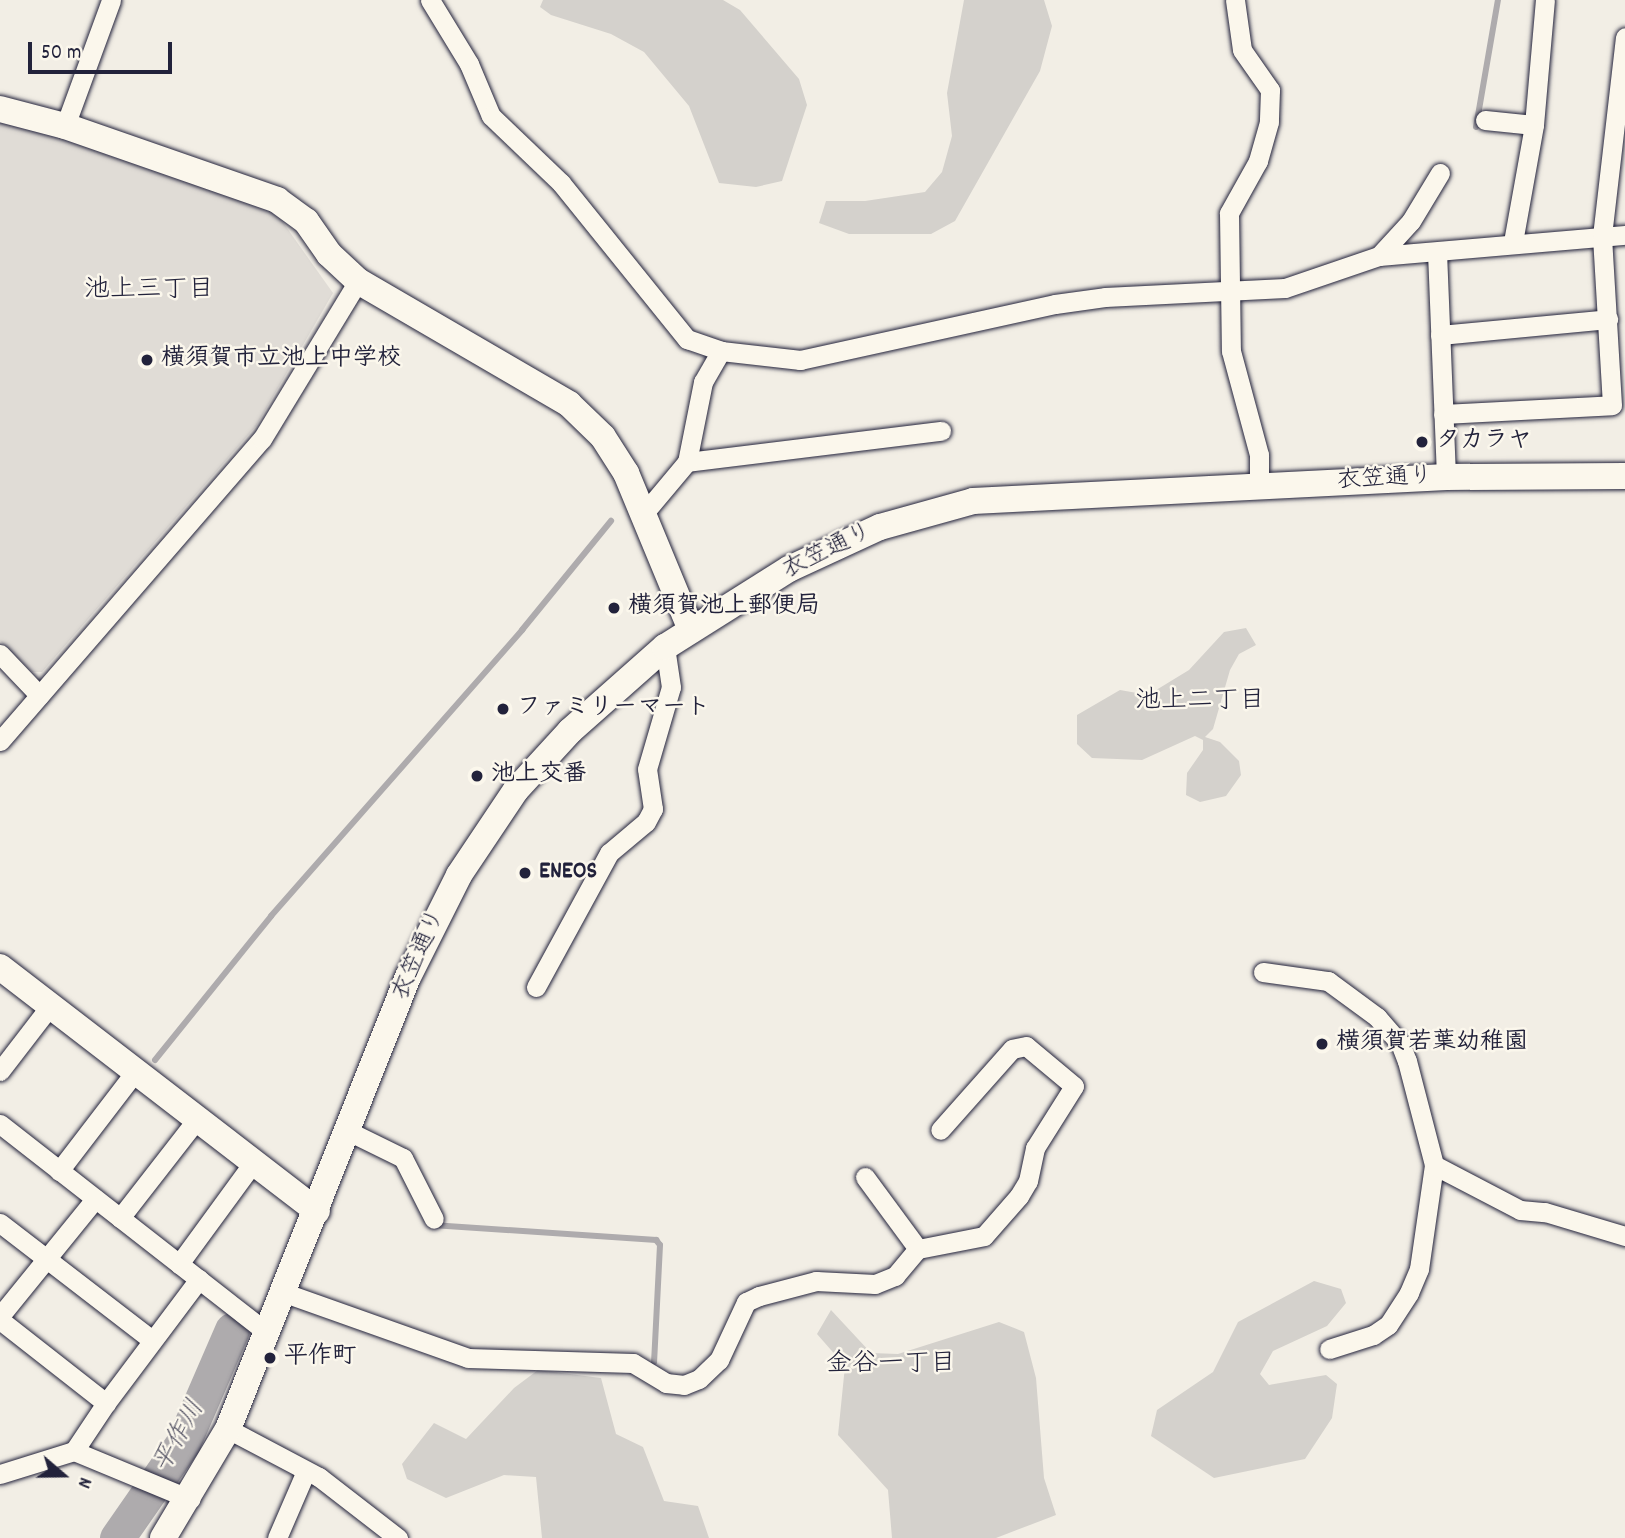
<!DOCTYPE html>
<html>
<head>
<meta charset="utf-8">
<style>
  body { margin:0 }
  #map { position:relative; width:1625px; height:1538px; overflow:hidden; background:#f2eee5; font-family:Dekko,"Klee One",sans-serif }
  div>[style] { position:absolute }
  .built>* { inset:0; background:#e0dcd6 }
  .green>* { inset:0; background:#d4d1cc }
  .stream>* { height:6px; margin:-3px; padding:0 3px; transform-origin:3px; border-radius:3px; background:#aeabad }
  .river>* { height:35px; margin:-17.5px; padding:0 17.5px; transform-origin:17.5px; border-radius:17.5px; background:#aeabad }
  .roads { filter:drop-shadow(0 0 2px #22223b) drop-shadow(0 0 2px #22223b) }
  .street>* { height:19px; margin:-9.5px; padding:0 9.5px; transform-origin:9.5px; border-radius:9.5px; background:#fbf7ec }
  .secondary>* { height:26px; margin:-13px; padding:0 13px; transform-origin:13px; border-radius:13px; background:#fbf7ec }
  .dots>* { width:19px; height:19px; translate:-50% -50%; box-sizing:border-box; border:4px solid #fbf7ec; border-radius:50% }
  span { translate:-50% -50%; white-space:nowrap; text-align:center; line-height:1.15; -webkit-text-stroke:5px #fbf7ec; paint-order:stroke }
  .poi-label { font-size:24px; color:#22223b; font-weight:700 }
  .left { translate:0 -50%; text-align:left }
  .street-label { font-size:24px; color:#22223b }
  .neighbourhood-label { font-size:26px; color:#22223b }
  .water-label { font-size:26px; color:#535263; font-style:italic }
  .north { position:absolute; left:28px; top:1440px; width:70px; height:70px; -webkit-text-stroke:5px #fbf7ec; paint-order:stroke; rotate:110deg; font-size:19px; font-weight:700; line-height:28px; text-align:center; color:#22223b }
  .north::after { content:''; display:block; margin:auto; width:24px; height:32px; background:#22223b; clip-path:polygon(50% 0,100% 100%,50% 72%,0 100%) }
  .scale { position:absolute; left:28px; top:42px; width:144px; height:32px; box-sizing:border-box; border:4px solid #22223b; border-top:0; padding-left:9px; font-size:21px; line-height:24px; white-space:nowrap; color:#22223b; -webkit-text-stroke:5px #fbf7ec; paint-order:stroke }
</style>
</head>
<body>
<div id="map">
  <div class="built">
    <div style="clip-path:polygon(0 122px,85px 143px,277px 214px,333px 293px,256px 426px,42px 672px,32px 672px,0 641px)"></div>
  </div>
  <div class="green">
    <div style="clip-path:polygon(543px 0,723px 0,740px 10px,799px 79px,807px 105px,782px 181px,756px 187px,719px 183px,689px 106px,644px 52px,611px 34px,551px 15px,540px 7px)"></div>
    <div style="clip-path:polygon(964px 0,1044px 0,1052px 26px,1040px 71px,955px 221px,931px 234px,849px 234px,819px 223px,826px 201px,865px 201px,925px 192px,942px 172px,952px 136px,947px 93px)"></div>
    <div style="clip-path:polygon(1246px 628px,1256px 645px,1239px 654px,1230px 670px,1213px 729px,1205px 737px,1220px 742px,1239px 761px,1241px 775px,1226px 796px,1200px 802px,1186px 795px,1187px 773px,1203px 750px,1203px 740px,1195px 736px,1142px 760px,1092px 758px,1077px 744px,1077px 715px,1120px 690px,1148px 695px,1189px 670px,1224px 632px)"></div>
    <div style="clip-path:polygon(1314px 1281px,1341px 1289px,1346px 1303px,1327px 1326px,1273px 1351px,1260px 1374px,1269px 1385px,1326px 1375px,1337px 1384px,1332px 1418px,1305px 1459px,1214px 1478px,1151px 1436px,1157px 1410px,1213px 1372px,1238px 1322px)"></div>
    <div style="clip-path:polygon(831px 1310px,871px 1353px,898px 1354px,999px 1322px,1024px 1332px,1036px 1378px,1044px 1478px,1056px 1515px,996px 1538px,892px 1538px,888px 1490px,838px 1435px,845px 1366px,817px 1334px)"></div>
    <div style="clip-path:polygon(538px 1370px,601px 1378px,616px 1434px,643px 1447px,664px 1501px,698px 1506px,709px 1538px,542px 1538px,536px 1477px,504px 1475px,446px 1498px,407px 1479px,402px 1464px,434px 1423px,466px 1439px,514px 1388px)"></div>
  </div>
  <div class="stream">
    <div style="left:1476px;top:127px;width:129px;rotate:-80.2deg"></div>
    <div style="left:155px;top:1060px;width:185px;rotate:-51.1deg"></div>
    <div style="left:271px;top:916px;width:381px;rotate:-48.7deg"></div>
    <div style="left:522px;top:630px;width:141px;rotate:-50.8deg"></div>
    <div style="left:432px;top:1225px;width:225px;rotate:3.8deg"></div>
    <div style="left:656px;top:1240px;width:6px;rotate:51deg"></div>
    <div style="left:660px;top:1245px;width:117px;rotate:92.9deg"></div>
  </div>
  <div class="river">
    <div style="left:117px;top:1538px;width:116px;rotate:-55.2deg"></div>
    <div style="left:183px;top:1443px;width:123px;rotate:-66.6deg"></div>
  </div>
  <div class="roads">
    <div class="street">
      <div style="left:430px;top:0;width:75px;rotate:58.6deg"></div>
      <div style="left:469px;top:64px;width:56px;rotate:67.1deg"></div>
      <div style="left:491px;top:116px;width:97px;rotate:43.7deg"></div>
      <div style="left:561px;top:183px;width:201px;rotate:51.1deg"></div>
      <div style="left:687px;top:339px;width:36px;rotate:19deg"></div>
      <div style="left:721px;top:351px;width:80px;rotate:6.5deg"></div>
      <div style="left:800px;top:360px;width:261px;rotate:-12.4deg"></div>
      <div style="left:1055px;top:304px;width:50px;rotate:-8deg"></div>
      <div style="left:1105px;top:297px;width:180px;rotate:-2.9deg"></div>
      <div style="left:1285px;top:288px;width:99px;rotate:-18.8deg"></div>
      <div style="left:1379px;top:256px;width:247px;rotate:-4.9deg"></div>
      <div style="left:1235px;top:0;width:50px;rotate:82deg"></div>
      <div style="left:1242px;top:50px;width:49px;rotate:55deg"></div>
      <div style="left:1270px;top:90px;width:32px;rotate:92deg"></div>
      <div style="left:1269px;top:122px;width:41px;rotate:105.8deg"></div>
      <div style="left:1258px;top:161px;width:60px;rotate:119.1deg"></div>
      <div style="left:1229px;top:213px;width:138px;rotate:89.2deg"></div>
      <div style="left:1231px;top:351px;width:108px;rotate:74.9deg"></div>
      <div style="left:1259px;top:455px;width:31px;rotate:90deg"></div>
      <div style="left:1485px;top:120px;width:49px;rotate:5.8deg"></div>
      <div style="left:65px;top:126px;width:134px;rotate:-69.9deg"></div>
      <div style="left:1513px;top:242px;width:119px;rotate:-79.8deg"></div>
      <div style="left:1534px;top:125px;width:125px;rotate:-85deg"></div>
      <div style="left:1437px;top:252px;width:225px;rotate:87.7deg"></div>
      <div style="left:1379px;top:256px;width:47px;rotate:-47.6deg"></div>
      <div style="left:1411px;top:221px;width:56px;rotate:-58.9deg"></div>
      <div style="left:1440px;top:335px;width:169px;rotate:-5.4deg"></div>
      <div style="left:1443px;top:414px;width:169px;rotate:-3deg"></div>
      <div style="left:1612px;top:405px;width:169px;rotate:-93.4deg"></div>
      <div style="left:1602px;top:236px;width:200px;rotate:-83.4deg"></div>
      <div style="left:687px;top:462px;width:256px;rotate:-7deg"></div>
      <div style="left:645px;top:512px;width:65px;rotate:-50deg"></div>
      <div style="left:687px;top:462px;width:82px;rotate:-78.7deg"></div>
      <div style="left:703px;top:382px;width:36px;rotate:-60deg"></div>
      <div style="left:0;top:654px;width:57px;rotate:46.4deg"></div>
      <div style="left:0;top:741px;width:400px;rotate:-49.1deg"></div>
      <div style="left:262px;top:439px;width:185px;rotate:-58.7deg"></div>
      <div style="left:1263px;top:972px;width:66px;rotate:7.9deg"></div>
      <div style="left:1328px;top:981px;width:61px;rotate:36.3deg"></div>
      <div style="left:1377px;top:1017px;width:35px;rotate:49deg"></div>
      <div style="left:1400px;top:1043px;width:19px;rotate:69deg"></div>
      <div style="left:1407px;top:1061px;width:107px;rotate:75.4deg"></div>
      <div style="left:1434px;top:1165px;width:105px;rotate:98.2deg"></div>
      <div style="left:1419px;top:1269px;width:26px;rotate:113deg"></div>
      <div style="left:1409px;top:1293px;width:38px;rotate:123deg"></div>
      <div style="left:1388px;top:1325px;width:18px;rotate:146deg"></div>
      <div style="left:1373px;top:1335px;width:46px;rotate:162.3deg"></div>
      <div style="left:536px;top:987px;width:153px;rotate:-61.4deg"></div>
      <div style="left:609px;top:853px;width:48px;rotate:-40deg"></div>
      <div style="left:646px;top:822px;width:15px;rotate:-62deg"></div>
      <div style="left:653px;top:809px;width:40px;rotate:-98.5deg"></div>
      <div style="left:647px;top:769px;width:85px;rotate:-73.7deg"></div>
      <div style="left:671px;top:687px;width:40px;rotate:-98.5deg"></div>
      <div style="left:0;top:1071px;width:82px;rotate:-52.4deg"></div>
      <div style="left:0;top:1124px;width:338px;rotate:38deg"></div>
      <div style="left:350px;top:1132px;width:59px;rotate:26.1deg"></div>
      <div style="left:403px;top:1158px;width:68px;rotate:63.1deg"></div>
      <div style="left:1434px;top:1165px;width:97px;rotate:27.6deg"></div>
      <div style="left:1520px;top:1210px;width:25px;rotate:5deg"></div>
      <div style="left:1545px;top:1212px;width:84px;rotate:16.7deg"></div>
      <div style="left:59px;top:1171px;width:125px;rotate:-52.5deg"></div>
      <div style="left:865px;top:1177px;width:89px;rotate:53.6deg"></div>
      <div style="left:120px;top:1218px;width:125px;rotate:-52.1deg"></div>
      <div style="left:0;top:1223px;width:192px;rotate:37.6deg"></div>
      <div style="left:179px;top:1264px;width:125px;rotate:-53.8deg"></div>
      <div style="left:282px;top:1292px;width:197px;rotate:19.5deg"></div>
      <div style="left:468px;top:1358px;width:165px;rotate:1.7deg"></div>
      <div style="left:633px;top:1363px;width:39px;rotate:31deg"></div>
      <div style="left:666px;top:1383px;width:18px;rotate:6deg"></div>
      <div style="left:684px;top:1385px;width:16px;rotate:-22deg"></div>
      <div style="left:699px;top:1379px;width:28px;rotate:-44deg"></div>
      <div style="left:719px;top:1360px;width:64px;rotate:-65deg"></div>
      <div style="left:746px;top:1302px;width:14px;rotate:-25deg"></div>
      <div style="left:759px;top:1296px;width:59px;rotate:-14.7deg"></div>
      <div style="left:816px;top:1281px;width:59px;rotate:2.9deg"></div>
      <div style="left:875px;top:1284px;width:22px;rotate:-22deg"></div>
      <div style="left:895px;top:1276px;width:35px;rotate:-50deg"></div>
      <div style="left:918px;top:1249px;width:67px;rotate:-11.1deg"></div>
      <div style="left:984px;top:1236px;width:53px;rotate:-48.8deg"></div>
      <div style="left:1019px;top:1196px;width:17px;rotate:-59deg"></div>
      <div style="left:1028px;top:1181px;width:34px;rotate:-78deg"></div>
      <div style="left:1035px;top:1148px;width:73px;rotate:-57.8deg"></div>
      <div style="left:1074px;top:1086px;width:62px;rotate:-140.2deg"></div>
      <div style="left:1026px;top:1046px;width:14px;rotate:168deg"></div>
      <div style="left:1012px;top:1049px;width:108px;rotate:131.6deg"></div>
      <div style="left:0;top:1316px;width:151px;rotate:-50.9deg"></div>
      <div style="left:0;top:1320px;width:135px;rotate:38.1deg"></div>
      <div style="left:106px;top:1403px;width:155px;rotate:-53.1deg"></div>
      <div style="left:228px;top:1429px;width:103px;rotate:27.8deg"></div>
      <div style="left:319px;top:1477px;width:100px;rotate:37.7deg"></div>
      <div style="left:74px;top:1451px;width:58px;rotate:-56.3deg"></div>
      <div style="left:0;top:1474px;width:77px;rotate:-17.3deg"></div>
      <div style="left:74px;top:1451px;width:126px;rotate:22.5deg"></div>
      <div style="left:277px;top:1538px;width:73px;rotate:-66.6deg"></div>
    </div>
    <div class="secondary">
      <div style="left:0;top:109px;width:67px;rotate:14.7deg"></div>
      <div style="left:65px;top:126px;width:225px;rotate:19.2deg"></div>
      <div style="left:277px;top:200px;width:36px;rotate:36deg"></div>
      <div style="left:306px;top:221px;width:40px;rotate:55.1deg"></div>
      <div style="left:329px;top:254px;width:40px;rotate:43deg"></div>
      <div style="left:358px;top:281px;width:244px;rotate:30.2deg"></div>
      <div style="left:569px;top:404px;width:47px;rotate:44.1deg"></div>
      <div style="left:603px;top:437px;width:43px;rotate:57.4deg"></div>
      <div style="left:626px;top:473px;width:170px;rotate:67.5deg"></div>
      <div style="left:0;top:967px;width:400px;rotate:37.6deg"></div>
      <div style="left:163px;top:1538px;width:127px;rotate:-59.2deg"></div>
      <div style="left:228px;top:1429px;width:487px;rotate:-68.3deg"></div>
      <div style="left:408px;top:977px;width:114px;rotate:-63.4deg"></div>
      <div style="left:459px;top:875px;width:102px;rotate:-56.2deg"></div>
      <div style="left:516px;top:790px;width:80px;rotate:-47.5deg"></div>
      <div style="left:570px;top:731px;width:127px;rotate:-41.5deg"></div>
      <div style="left:665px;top:647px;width:146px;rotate:-32.2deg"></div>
      <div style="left:789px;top:569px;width:100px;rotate:-24.8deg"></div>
      <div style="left:880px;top:527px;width:97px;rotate:-15.6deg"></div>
      <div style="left:973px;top:501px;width:474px;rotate:-2.9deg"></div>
      <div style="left:1446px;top:477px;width:179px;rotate:-0.3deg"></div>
    </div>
  </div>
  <div class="dots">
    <div style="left:147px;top:360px;background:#22223b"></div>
    <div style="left:1422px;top:442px;background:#22223b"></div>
    <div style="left:614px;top:608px;background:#22223b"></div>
    <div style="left:503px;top:709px;background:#22223b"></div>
    <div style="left:477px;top:776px;background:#22223b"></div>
    <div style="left:525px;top:873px;background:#22223b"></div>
    <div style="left:1322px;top:1044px;background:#22223b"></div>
    <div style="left:270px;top:1358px;background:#22223b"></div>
  </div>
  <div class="poi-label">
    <span class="left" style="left:161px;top:360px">横須賀市立池上中学校</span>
    <span class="left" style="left:1436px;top:442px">タカラヤ</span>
    <span class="left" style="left:628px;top:608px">横須賀池上郵便局</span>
    <span class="left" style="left:517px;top:709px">ファミリーマート</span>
    <span class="left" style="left:491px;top:776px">池上交番</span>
    <span class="left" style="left:539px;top:873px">ENEOS</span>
    <span class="left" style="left:1336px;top:1044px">横須賀若葉幼稚園</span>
    <span class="left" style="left:284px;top:1358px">平作町</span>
  </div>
  <div class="street-label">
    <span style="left:1385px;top:480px;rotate:-3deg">衣笠通り</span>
    <span style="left:828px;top:552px;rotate:-26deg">衣笠通り</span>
    <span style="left:420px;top:955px;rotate:-66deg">衣笠通り</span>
  </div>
  <div class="neighbourhood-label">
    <span style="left:149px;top:291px">池上三丁目</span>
    <span style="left:1200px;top:702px">池上二丁目</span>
    <span style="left:891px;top:1365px">金谷一丁目</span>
  </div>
  <div class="water-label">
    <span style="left:180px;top:1437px;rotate:-61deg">平作川</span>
  </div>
  <div class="north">N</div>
  <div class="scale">50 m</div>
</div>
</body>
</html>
